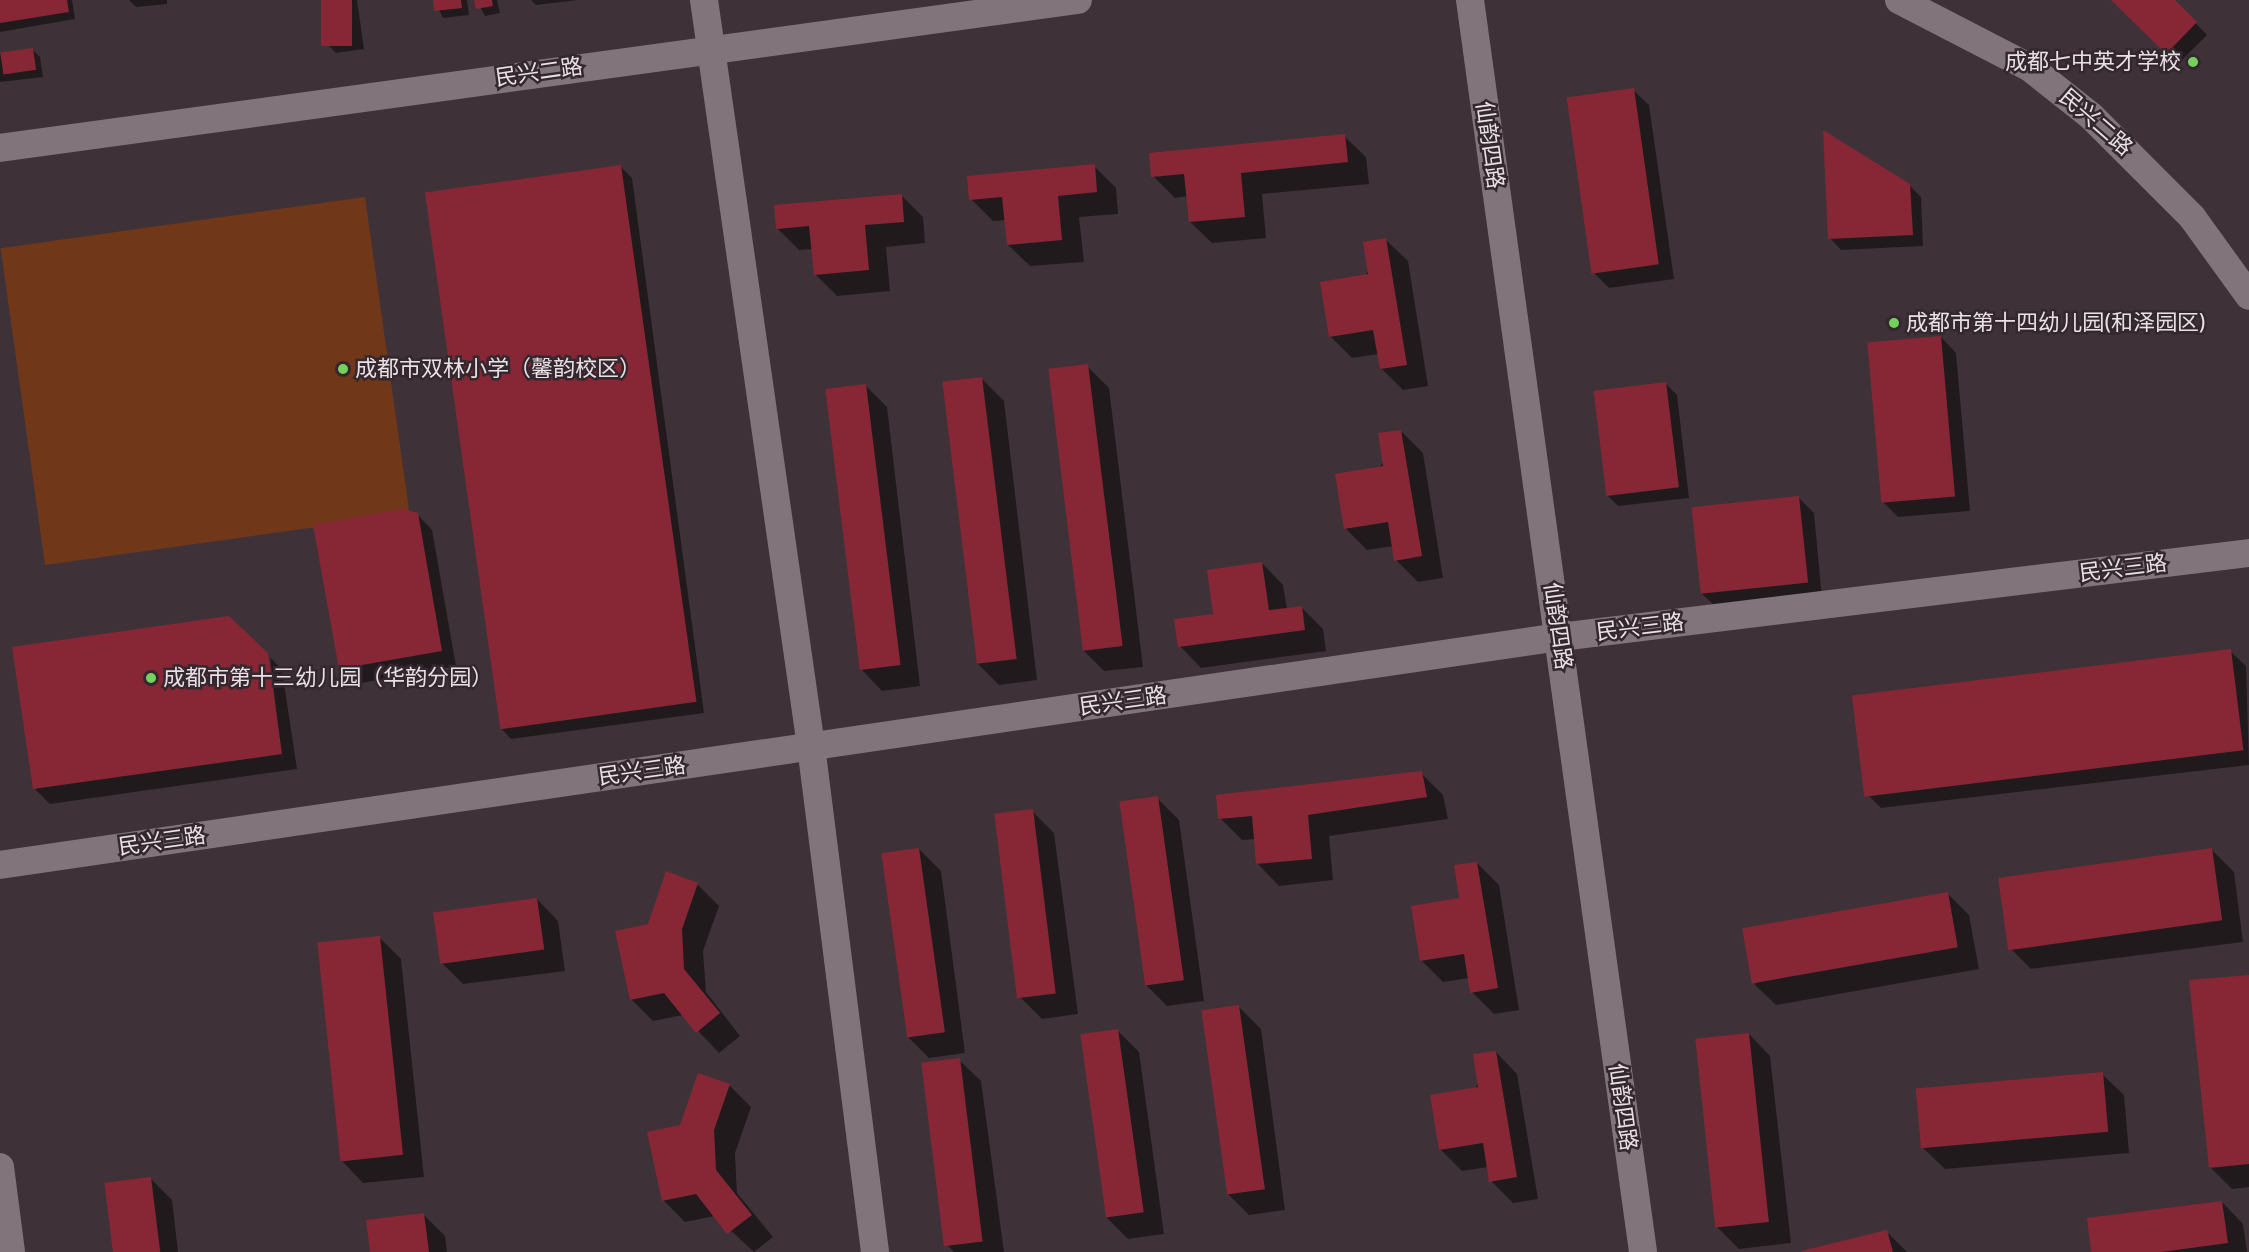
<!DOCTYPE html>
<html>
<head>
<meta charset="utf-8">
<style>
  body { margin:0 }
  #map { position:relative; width:2249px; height:1252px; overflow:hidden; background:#3e3238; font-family:Cabin,"Noto Sans SC",sans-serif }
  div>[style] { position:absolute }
  .green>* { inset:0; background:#703819; transform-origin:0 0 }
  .shadow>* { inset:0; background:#0007 }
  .building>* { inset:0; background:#872736; transform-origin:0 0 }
  .minor>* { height:28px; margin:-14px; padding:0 14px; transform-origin:14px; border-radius:14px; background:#82747b }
  .dots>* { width:16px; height:16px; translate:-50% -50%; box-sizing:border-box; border:3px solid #34282e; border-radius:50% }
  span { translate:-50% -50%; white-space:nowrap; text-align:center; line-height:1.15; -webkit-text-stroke:5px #34282e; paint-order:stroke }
  .poi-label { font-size:22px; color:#e8e0e4 }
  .right { translate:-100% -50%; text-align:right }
  .left { translate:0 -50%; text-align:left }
  .street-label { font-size:22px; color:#e8e0e4 }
</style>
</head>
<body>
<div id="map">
  <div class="green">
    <div style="left:365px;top:197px;width:320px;height:368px;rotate:82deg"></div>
  </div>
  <div class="shadow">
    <div style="clip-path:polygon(72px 0,75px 19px,0 32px,0 1px)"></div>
    <div style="clip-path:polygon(129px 0,167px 0,167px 4px,136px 7px)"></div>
    <div style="clip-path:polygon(322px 0,357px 0,364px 49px,336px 53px,328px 45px)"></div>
    <div style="clip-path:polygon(434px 0,467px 0,469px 15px,443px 18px)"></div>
    <div style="clip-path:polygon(476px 0,497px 0,500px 13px,485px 16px)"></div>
    <div style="clip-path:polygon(531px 0,578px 0,536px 5px)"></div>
    <div style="clip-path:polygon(2114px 0,2173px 0,2207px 35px,2178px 64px)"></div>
    <div style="clip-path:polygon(33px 50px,40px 57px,43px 77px,0 82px,0 54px)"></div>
    <div style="clip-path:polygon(1633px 90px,1649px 105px,1674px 279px,1609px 288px,1594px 273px)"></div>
    <div style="clip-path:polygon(1344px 136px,1366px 157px,1369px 184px,1262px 194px,1266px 238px,1212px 243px,1190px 222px,1188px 196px,1175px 198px,1153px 176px)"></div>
    <div style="clip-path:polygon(620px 166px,632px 178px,704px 713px,511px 739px,500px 727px)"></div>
    <div style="clip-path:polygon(1094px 166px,1116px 188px,1118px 214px,1079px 217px,1084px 262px,1030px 266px,1008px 245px,1006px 220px,993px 221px,971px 199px)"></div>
    <div style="clip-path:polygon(1909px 185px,1921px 197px,1923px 246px,1841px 250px,1830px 238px)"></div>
    <div style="clip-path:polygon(901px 195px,923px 217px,925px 243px,886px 247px,890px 291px,837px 296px,815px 274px,813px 249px,799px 250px,778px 229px)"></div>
    <div style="clip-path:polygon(1386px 240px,1408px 261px,1428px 386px,1403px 390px,1381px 368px,1379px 354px,1352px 358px,1330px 336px)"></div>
    <div style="clip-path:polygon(1941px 337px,1956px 353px,1970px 511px,1898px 517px,1883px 502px)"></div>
    <div style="clip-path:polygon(1087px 366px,1109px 388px,1143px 667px,1104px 671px,1083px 650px)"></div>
    <div style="clip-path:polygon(982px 379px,1004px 401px,1037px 680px,999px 685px,977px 663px)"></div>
    <div style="clip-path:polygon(1666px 384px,1677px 395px,1689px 498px,1618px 506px,1607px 495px)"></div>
    <div style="clip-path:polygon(865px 385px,887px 407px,920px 686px,882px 691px,861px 669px)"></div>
    <div style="clip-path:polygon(1401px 431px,1423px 453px,1443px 578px,1418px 582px,1396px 560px,1393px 546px,1367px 550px,1345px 528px)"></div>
    <div style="clip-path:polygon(1799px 498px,1814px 513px,1822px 598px,1716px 607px,1700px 592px)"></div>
    <div style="clip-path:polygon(417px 514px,432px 530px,456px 666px,356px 684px,340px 669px)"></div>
    <div style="clip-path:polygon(1262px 563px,1283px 585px,1287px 609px,1301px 607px,1323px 629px,1326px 651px,1201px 668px,1180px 646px)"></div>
    <div style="clip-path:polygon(2230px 651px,2246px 666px,2249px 765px,1881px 808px,1866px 793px)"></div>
    <div style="clip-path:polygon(266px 654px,282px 762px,270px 657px,282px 670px,297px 769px,50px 804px,35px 789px)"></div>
    <div style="clip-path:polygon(1421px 773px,1443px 795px,1448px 819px,1329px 836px,1333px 880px,1279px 886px,1258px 864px,1255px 839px,1242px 840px,1220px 818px)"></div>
    <div style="clip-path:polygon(1157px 798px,1179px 820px,1204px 1001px,1167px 1006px,1145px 984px)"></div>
    <div style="clip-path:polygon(1032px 811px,1054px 833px,1078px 1014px,1042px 1019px,1020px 997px)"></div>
    <div style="clip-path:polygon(919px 849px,941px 871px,965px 1053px,929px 1058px,907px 1036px)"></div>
    <div style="clip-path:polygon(2212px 850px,2234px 872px,2243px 942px,2031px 969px,2009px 947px)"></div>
    <div style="clip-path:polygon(1477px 863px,1499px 885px,1519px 1010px,1494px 1014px,1472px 992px,1469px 978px,1443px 982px,1421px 960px,1461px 899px)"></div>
    <div style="clip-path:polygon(697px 884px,719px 906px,703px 951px,706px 992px,740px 1036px,719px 1053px,683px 1015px,653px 1021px,631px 999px,649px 925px)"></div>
    <div style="clip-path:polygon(1947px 893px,1969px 915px,1979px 969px,1776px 1005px,1754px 984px)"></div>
    <div style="clip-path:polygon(537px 899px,558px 921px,565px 971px,463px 984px,441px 962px)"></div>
    <div style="clip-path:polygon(379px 937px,401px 959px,424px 1177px,363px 1183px,342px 1161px)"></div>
    <div style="clip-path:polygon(2249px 976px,2249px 1187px,2232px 1189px,2210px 1167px)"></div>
    <div style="clip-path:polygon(1239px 1007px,1261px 1029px,1285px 1210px,1249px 1215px,1227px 1193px)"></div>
    <div style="clip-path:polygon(1117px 1030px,1139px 1052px,1164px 1234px,1128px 1239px,1106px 1217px)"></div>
    <div style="clip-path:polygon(1749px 1034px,1770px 1056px,1791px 1243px,1739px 1249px,1717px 1227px)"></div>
    <div style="clip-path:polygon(1496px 1052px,1517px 1074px,1538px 1199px,1513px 1203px,1491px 1181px,1488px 1167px,1462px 1171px,1440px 1149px)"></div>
    <div style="clip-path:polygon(959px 1060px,981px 1081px,1004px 1252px,954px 1252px,948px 1246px)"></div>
    <div style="clip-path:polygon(2102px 1074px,2124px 1095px,2129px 1153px,1945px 1169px,1923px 1148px)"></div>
    <div style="clip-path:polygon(729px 1085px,751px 1107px,735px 1153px,737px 1193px,773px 1237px,754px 1252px,715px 1216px,685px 1222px,663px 1200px,681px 1127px)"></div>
    <div style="clip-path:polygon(150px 1178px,172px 1200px,178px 1252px,114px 1252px)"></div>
    <div style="clip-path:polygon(2222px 1202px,2243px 1224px,2247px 1252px,2093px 1252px)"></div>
    <div style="clip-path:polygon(423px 1214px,445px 1236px,447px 1252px,372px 1252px)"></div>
    <div style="clip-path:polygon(1887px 1232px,1907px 1252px,1803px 1252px)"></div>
  </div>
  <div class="building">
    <div style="clip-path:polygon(0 0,67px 0,69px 12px,0 23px)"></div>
    <div style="left:321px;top:0;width:31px;height:46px"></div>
    <div style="clip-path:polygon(433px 0,461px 0,462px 8px,434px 11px)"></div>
    <div style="clip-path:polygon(474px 0,492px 0,493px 6px,476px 9px)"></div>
    <div style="clip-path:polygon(2111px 0,2175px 0,2197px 22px,2166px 54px)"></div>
    <div style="left:33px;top:48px;width:22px;height:33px;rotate:82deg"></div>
    <div style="left:1634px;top:88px;width:178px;height:68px;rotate:82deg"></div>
    <div style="clip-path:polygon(1823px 130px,1910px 184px,1913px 235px,1828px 239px)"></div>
    <div style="clip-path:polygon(1345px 134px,1348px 162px,1241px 173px,1245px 217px,1189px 222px,1184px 174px,1151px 177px,1149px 153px)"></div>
    <div style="clip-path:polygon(1095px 164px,1097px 192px,1058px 196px,1062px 240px,1007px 245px,1002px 197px,969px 200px,967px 176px)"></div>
    <div style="left:621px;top:165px;width:542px;height:198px;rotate:82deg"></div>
    <div style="clip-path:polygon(902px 194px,904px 222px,865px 225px,869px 270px,814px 275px,809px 226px,776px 229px,774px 205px)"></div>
    <div style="clip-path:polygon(1386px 238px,1407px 365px,1380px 369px,1373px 330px,1329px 337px,1320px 282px,1368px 274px,1363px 242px)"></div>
    <div style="left:1941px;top:336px;width:161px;height:74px;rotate:85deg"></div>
    <div style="left:1088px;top:364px;width:284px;height:40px;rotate:83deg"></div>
    <div style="left:982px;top:377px;width:284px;height:40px;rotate:83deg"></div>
    <div style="left:1666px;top:382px;width:106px;height:73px;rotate:83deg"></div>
    <div style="left:866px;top:384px;width:283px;height:41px;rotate:83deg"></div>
    <div style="clip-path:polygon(1401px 430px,1422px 556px,1394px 561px,1388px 522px,1344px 529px,1335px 474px,1383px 466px,1378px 433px)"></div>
    <div style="left:1799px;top:496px;width:87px;height:108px;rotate:84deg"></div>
    <div style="clip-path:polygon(402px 509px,418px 513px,442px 651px,339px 669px,313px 525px)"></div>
    <div style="clip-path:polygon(1262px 562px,1269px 610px,1302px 606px,1305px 630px,1178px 647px,1174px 619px,1213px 614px,1207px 570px)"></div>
    <div style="clip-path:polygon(229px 616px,268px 653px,282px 754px,33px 789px,12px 647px)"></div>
    <div style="left:2231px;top:649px;width:102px;height:382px;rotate:83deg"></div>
    <div style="clip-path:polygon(1422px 771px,1427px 797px,1308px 815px,1312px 859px,1256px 864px,1252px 816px,1218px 819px,1216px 795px)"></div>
    <div style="left:1158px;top:796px;width:186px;height:39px;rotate:82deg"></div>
    <div style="left:1033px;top:809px;width:186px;height:39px;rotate:83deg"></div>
    <div style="left:919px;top:848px;width:186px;height:38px;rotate:82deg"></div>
    <div style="left:2212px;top:848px;width:73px;height:216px;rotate:82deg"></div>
    <div style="clip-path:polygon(1477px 862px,1498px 988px,1470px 993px,1464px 954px,1420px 961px,1411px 906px,1459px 898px,1454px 865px)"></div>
    <div style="clip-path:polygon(666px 871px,698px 883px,682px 929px,684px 969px,720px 1013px,696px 1033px,664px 993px,630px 1000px,615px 931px,648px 924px)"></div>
    <div style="left:1948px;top:892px;width:56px;height:209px;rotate:80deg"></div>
    <div style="left:537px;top:898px;width:52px;height:105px;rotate:82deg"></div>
    <div style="left:380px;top:936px;width:220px;height:63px;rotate:84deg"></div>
    <div style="clip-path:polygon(2249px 975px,2249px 1164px,2209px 1168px,2189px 980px)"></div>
    <div style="left:1239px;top:1005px;width:186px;height:38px;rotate:82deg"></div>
    <div style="left:1118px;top:1029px;width:185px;height:38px;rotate:82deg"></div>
    <div style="left:1749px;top:1033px;width:190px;height:54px;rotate:84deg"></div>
    <div style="clip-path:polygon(1496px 1051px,1517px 1177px,1489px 1182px,1483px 1143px,1439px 1150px,1430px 1095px,1478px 1087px,1473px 1054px)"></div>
    <div style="left:960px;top:1058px;width:185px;height:39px;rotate:83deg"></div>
    <div style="left:2103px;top:1072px;width:60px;height:188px;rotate:85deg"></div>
    <div style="clip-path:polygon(698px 1073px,730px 1084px,714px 1130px,716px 1170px,752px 1215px,727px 1234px,696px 1194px,662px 1201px,647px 1132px,680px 1125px)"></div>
    <div style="left:151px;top:1177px;width:76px;height:47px;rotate:83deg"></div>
    <div style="clip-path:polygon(2222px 1201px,2228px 1243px,2161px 1252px,2091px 1252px,2087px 1218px)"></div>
    <div style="clip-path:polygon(424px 1213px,429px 1252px,370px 1252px,366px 1220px)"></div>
    <div style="clip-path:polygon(1887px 1230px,1893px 1252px,1801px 1252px,1801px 1251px)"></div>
  </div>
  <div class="minor">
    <div style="left:704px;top:0;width:754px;rotate:81.84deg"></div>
    <div style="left:811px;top:746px;width:510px;rotate:82.79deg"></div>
    <div style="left:1470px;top:0;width:1264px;rotate:82.13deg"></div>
    <div style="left:1899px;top:0;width:146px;rotate:27.3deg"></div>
    <div style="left:2029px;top:67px;width:79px;rotate:38.3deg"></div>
    <div style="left:2091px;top:116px;width:143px;rotate:45deg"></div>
    <div style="left:2192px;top:217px;width:97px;rotate:54.2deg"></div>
    <div style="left:0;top:148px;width:1088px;rotate:-7.82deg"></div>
    <div style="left:0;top:865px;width:1577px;rotate:-8.32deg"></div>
    <div style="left:1560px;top:637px;width:694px;rotate:-6.95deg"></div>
    <div style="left:0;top:1167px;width:86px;rotate:82.6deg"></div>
  </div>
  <div class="dots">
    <div style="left:2193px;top:62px;background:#74d25c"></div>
    <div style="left:1894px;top:323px;background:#74d25c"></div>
    <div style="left:343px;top:369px;background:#74d25c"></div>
    <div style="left:151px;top:678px;background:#74d25c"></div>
  </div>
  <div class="poi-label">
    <span class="right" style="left:2181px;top:62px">成都七中英才学校</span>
    <span class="left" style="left:1906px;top:323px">成都市第十四幼儿园(和泽园区)</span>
    <span class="left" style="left:355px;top:369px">成都市双林小学（馨韵校区）</span>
    <span class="left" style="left:163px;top:678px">成都市第十三幼儿园（华韵分园）</span>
  </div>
  <div class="street-label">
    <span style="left:539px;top:72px;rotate:-8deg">民兴二路</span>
    <span style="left:2096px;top:122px;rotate:41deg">民兴二路</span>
    <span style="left:1490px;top:145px;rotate:82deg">仙韵四路</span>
    <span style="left:2123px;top:568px;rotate:-7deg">民兴三路</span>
    <span style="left:1558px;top:626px;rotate:82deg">仙韵四路</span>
    <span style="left:1640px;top:627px;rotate:-7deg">民兴三路</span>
    <span style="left:1123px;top:701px;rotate:-8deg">民兴三路</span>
    <span style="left:642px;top:771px;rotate:-8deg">民兴三路</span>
    <span style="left:162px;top:841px;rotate:-8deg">民兴三路</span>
    <span style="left:1623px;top:1107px;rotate:82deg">仙韵四路</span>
  </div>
</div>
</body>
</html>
